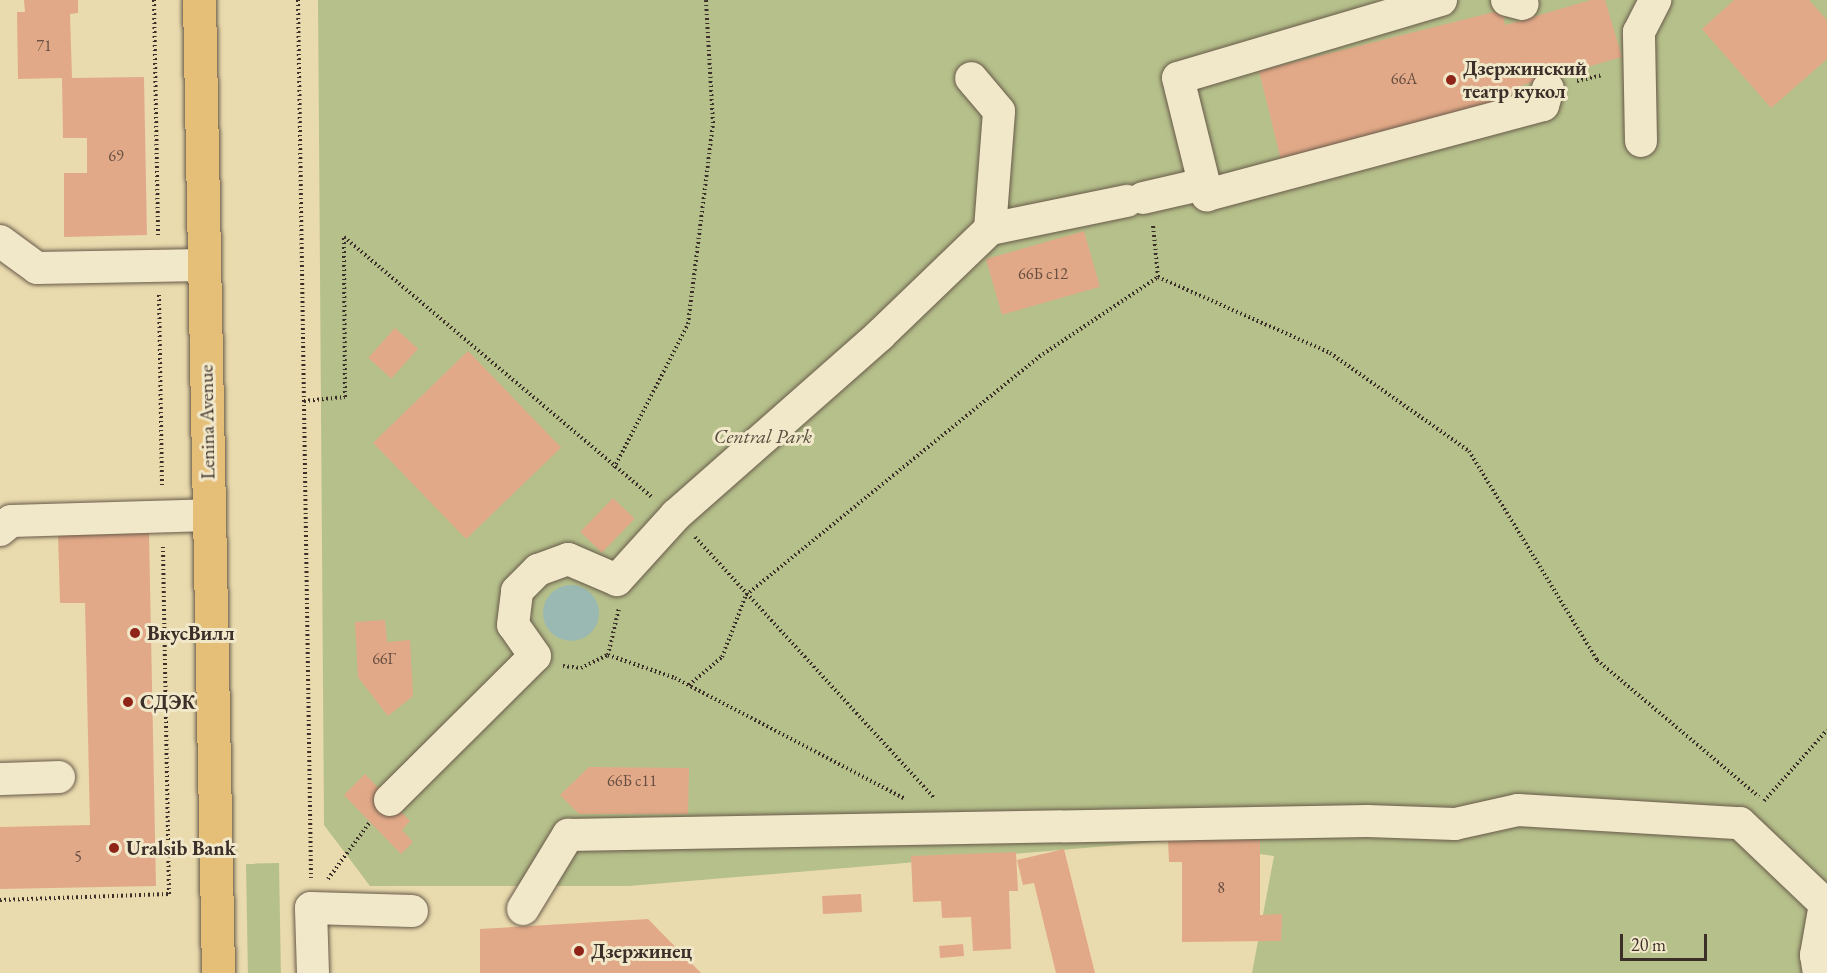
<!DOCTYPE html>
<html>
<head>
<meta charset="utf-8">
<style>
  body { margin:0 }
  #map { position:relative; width:1827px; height:973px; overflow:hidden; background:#eadbae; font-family:"EB Garamond",serif }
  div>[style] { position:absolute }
  .green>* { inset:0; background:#b6c08b; transform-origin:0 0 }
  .water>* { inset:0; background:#9ab9b3 }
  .round { border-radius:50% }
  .building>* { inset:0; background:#e2a988; transform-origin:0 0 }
  .path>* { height:4px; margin-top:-2px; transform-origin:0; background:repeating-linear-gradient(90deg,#3c2f29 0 1.5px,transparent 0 4.5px) }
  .roads { filter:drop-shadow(0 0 2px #685a4a) drop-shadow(0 0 2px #685a4a) }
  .minor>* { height:32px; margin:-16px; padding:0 16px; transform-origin:16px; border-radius:16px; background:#f1e8ca }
  .major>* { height:33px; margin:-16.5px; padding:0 16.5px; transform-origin:16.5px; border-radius:16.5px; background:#e5be77 }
  .dots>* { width:16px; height:16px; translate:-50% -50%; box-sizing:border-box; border:3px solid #f1e8ca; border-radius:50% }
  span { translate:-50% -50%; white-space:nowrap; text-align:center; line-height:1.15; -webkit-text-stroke:6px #f1e8ca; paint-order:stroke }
  .number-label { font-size:16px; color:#664e41 }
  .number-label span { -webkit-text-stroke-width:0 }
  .poi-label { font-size:20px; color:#3c2f29; font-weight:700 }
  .left { translate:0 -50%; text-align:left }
  .street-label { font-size:20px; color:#3c2f29 }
  .park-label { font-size:20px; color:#544c3d; font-style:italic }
  .scale { position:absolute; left:1620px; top:934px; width:87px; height:27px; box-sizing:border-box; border:3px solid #3c2f29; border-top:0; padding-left:8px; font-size:18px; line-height:21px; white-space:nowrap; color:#3c2f29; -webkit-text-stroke:4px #f1e8ca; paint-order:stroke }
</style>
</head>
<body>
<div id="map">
  <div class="green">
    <div style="clip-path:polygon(318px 0,1827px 0,1827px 973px,1252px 973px,1274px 856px,1168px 841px,629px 886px,370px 886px,324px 825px)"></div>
    <div style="left:279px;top:863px;width:110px;height:33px;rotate:89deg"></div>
  </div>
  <div class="water">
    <div class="round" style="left:543px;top:585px;width:56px;height:56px"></div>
  </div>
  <div class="building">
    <div style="clip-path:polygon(24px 0,78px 0,78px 13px,70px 14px,72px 78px,144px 77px,147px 235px,64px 237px,64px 173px,87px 173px,87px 138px,63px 138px,62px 78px,18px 79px,17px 12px,25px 12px)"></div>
    <div style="clip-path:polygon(1591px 0,1605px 0,1622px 57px,1520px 86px,1523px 100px,1281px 160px,1259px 71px,1502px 10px,1505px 25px)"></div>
    <div style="clip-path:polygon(1734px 0,1809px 0,1827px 20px,1827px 59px,1771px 108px,1702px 29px)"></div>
    <div style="left:1084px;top:231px;width:58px;height:102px;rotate:74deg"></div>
    <div style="left:395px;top:328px;width:31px;height:40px;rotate:42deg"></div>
    <div style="left:468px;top:351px;width:134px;height:132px;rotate:46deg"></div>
    <div style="left:613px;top:498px;width:30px;height:47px;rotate:44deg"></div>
    <div style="clip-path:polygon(149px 533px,156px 886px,0 889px,0 827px,90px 825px,85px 603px,60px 603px,58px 534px)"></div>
    <div style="clip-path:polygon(385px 620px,387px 642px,410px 640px,413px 696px,388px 716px,358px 677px,355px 622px)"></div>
    <div style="clip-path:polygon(589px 767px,689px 768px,688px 814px,579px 814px,560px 795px)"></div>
    <div style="clip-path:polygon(365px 774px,410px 821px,402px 830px,413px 842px,401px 854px,344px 795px)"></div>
    <div style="clip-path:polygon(1168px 840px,1260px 840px,1260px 915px,1282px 914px,1281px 941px,1182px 942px,1182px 862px,1169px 862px)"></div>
    <div style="clip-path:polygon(1064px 849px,1095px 973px,1056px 973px,1034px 883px,1023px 885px,1017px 860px)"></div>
    <div style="clip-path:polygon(1016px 852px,1018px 891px,1009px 891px,1011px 949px,973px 951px,971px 917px,942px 918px,941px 901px,913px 902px,911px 856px)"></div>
    <div style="left:861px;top:894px;width:18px;height:39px;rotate:87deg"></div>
    <div style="clip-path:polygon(648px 919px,701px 973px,480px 973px,480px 929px)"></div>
    <div style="left:963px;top:944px;width:12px;height:24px;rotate:85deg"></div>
  </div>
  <div class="path">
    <div style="left:154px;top:0;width:236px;rotate:89deg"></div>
    <div style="left:298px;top:0;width:878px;rotate:89.15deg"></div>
    <div style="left:1577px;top:81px;width:26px;rotate:-13deg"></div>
    <div style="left:1158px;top:277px;width:188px;rotate:23.8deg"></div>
    <div style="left:1330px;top:353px;width:170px;rotate:35.2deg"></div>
    <div style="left:1469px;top:451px;width:245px;rotate:58.5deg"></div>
    <div style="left:1597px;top:660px;width:212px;rotate:40.2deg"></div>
    <div style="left:159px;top:295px;width:193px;rotate:89.1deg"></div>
    <div style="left:304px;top:401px;width:41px;rotate:-5.6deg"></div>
    <div style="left:345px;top:397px;width:160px;rotate:-90.4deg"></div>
    <div style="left:344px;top:237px;width:403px;rotate:40.2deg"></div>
    <div style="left:614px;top:468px;width:162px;rotate:-62.8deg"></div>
    <div style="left:688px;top:324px;width:203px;rotate:-82.9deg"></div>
    <div style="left:713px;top:123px;width:123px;rotate:-93.3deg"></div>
    <div style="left:695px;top:537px;width:355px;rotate:47.5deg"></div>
    <div style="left:608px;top:655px;width:71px;rotate:18.9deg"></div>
    <div style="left:675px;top:678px;width:259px;rotate:27.7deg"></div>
    <div style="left:563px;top:666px;width:18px;rotate:6deg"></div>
    <div style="left:581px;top:668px;width:30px;rotate:-26deg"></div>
    <div style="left:608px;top:655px;width:48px;rotate:-76.8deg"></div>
    <div style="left:689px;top:685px;width:43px;rotate:-40.3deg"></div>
    <div style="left:722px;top:657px;width:66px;rotate:-68.8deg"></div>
    <div style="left:746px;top:595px;width:382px;rotate:-39.1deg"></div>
    <div style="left:1043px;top:354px;width:138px;rotate:-33.8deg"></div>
    <div style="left:1158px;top:277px;width:52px;rotate:-95.5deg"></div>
    <div style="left:1764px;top:801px;width:95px;rotate:-48.4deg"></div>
    <div style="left:328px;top:879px;width:71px;rotate:-53.6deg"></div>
    <div style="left:0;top:900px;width:169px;rotate:-2deg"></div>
    <div style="left:169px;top:894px;width:347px;rotate:-91deg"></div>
  </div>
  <div class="roads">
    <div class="minor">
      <div style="left:1441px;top:0;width:274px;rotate:163.5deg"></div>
      <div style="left:1178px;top:78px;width:121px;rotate:76.1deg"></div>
      <div style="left:1207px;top:195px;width:348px;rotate:-15deg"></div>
      <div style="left:1543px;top:105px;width:17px;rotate:-73deg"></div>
      <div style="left:1507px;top:0;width:16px;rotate:14deg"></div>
      <div style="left:1641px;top:141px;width:109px;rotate:-91.1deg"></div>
      <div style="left:1639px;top:32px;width:36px;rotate:-63deg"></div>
      <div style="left:1143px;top:198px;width:63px;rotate:-12.9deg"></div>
      <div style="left:990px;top:229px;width:140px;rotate:-11.6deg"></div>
      <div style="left:0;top:241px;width:46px;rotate:36.1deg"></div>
      <div style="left:37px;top:268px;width:167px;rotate:-1deg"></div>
      <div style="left:0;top:530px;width:14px;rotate:-39deg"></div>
      <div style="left:11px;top:521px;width:198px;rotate:-1.7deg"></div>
      <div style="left:0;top:779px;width:59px;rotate:-1.9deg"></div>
      <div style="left:390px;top:800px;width:204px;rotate:-44.8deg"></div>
      <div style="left:535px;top:656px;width:38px;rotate:-125deg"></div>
      <div style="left:513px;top:625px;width:34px;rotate:-83deg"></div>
      <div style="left:517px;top:591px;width:30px;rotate:-45deg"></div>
      <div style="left:538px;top:570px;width:32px;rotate:-20deg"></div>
      <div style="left:568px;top:559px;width:53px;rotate:23.2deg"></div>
      <div style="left:617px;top:580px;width:88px;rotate:-47.8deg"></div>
      <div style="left:676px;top:515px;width:272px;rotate:-41.4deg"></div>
      <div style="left:880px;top:335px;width:153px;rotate:-43.9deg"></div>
      <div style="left:990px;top:229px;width:118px;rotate:-85.6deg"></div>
      <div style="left:999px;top:111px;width:43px;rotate:-130.3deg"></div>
      <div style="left:523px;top:909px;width:87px;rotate:-58.7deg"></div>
      <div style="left:568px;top:835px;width:799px;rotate:-1deg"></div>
      <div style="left:1367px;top:821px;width:88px;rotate:2deg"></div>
      <div style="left:1455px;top:824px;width:65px;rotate:-12.5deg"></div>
      <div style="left:1518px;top:810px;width:222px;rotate:3.4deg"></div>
      <div style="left:1740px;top:823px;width:117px;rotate:43.6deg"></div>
      <div style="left:1825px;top:904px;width:52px;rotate:100deg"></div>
      <div style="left:1816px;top:955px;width:18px;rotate:81deg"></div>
      <div style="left:313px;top:973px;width:65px;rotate:-91.8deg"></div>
      <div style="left:311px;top:908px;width:101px;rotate:1.7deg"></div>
    </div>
    <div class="major">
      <div style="left:199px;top:0;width:973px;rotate:88.88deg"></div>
    </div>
  </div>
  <div class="dots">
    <div style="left:1451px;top:80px;background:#8f2418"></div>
    <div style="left:135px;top:633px;background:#8f2418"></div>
    <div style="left:128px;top:702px;background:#8f2418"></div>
    <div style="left:114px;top:848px;background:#8f2418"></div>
    <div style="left:579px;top:951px;background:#8f2418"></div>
  </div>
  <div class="number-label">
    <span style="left:44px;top:46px">71</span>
    <span style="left:1404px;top:79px">66А</span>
    <span style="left:116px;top:156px">69</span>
    <span style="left:1043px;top:274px">66Б с12</span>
    <span style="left:384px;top:659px">66Г</span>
    <span style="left:632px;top:781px">66Б с11</span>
    <span style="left:78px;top:857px">5</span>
    <span style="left:1221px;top:888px">8</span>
  </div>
  <div class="poi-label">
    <span class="left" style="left:1463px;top:80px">Дзержинский<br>театр кукол</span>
    <span class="left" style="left:147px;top:633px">ВкусВилл</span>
    <span class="left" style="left:140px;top:702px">СДЭК</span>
    <span class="left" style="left:126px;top:848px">Uralsib Bank</span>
    <span class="left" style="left:591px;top:951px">Дзержинец</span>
  </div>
  <div class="street-label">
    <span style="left:207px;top:422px;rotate:-91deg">Lenina Avenue</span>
  </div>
  <div class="park-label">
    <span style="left:763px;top:436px">Central Park</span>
  </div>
  <div class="scale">20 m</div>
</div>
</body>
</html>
